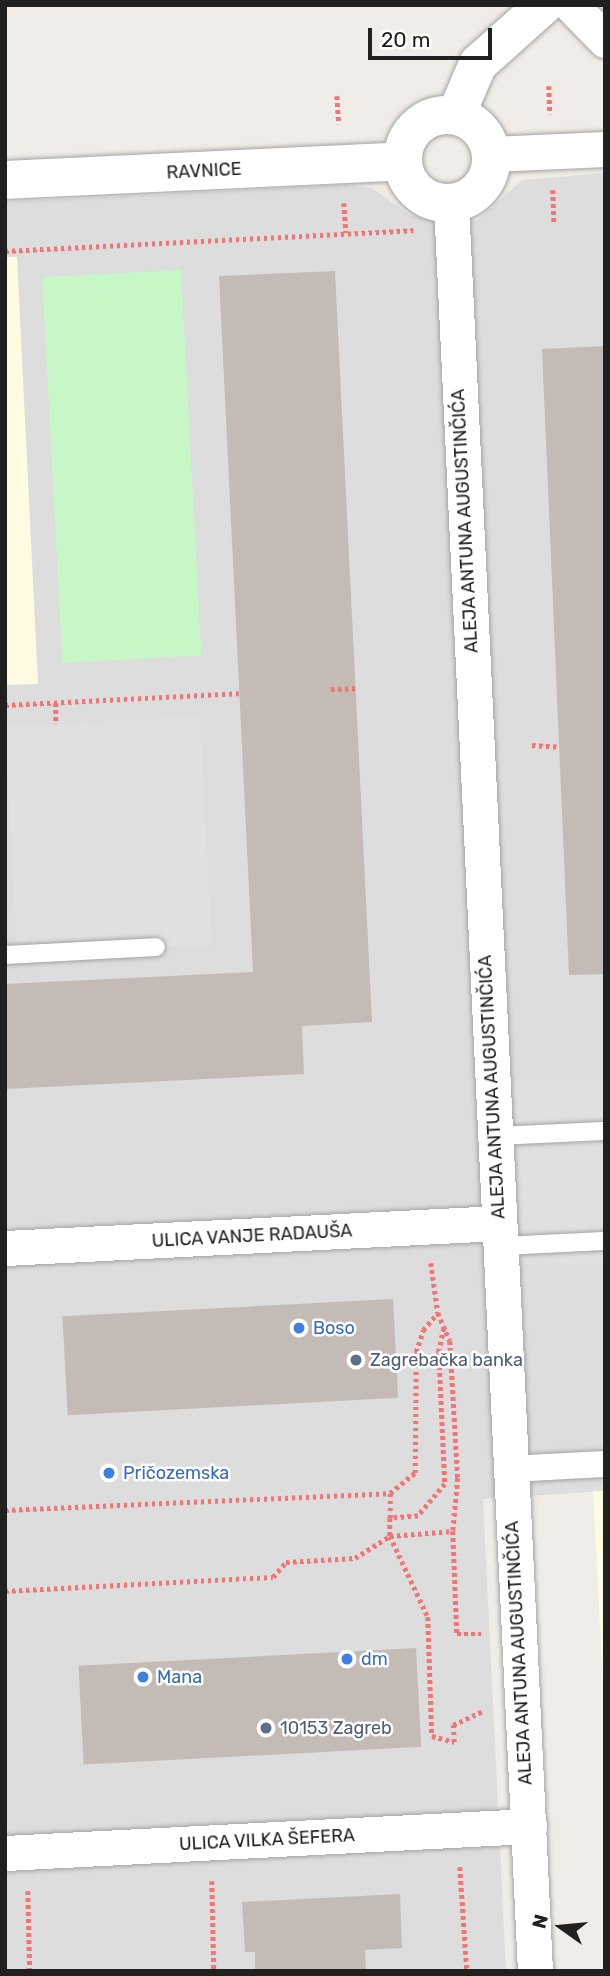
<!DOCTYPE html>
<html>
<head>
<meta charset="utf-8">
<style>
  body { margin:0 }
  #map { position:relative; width:610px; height:1976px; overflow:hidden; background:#f0ece7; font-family:Rubik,sans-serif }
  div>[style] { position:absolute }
  .residential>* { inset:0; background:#dedddd }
  .education>* { inset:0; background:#fefbe2 }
  .park>* { inset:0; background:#c7f7c6; transform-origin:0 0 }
  .parking>* { inset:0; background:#e0e0e0; transform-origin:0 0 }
  .building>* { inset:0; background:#c4bbb6; transform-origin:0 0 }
  .path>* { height:4.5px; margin-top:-2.25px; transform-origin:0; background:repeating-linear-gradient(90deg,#f47474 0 3.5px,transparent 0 7px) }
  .roads { filter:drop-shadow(0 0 2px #a4a4a4) drop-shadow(0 0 2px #a4a4a4) }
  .service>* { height:18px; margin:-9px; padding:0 9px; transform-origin:9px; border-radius:9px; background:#fff }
  .pedestrian>* { height:26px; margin:-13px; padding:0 13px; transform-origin:13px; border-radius:13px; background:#fff }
  .minor>* { height:35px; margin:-17.5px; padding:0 17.5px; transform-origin:17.5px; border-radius:17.5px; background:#fff }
  .tertiary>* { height:38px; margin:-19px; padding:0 19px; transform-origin:19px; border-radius:19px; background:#fff }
  .tertiary>.ring { margin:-19px; padding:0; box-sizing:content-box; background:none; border:38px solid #fff; border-radius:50% }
  .dots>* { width:19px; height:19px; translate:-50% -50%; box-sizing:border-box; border:4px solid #fff; border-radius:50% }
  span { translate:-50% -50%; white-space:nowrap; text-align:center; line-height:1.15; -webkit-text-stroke:5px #fff; paint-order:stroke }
  .street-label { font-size:18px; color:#202020 }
  .shop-label { font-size:18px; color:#366cbe }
  .left { translate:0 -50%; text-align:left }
  .service-label { font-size:18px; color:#4e5e75 }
  .frame { position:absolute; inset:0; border:7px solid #202020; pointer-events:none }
  .north { position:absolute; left:526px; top:1892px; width:70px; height:70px; -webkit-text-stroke:5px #fff; paint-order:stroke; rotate:285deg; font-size:19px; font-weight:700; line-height:28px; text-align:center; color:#202020 }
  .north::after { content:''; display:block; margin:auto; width:24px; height:32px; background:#202020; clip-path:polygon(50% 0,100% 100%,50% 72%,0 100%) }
  .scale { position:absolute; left:368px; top:28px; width:124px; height:32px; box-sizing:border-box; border:4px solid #202020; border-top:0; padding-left:9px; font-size:21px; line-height:24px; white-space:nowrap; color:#202020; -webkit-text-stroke:5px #fff; paint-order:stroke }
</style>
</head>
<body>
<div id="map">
  <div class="residential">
    <div style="clip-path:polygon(605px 173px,605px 1491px,483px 1499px,506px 1971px,5px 1971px,5px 202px,346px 185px,372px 188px,410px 215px,459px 223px,478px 220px,522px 180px)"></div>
  </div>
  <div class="education">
    <div style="clip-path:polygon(5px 257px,17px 257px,38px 684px,5px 685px)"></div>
    <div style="clip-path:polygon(593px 1491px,605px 1491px,605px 1725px)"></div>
  </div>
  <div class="park">
    <div style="left:181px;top:270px;width:386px;height:139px;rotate:87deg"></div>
  </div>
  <div class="parking">
    <div style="left:200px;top:717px;width:228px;height:195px;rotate:87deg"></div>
    <div style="left:605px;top:1081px;width:183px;height:97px;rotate:90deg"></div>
  </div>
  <div class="building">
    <div style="clip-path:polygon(335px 271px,372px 1022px,302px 1026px,304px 1074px,5px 1089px,5px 984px,253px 972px,219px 276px)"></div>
    <div style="clip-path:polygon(605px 346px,605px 974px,569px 975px,542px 349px)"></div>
    <div style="left:393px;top:1299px;width:99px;height:331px;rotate:87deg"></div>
    <div style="left:416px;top:1648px;width:99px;height:338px;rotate:87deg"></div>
    <div style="clip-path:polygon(400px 1894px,402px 1948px,365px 1950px,366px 1971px,255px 1971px,255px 1952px,245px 1952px,242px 1902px)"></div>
  </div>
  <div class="path">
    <div style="left:549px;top:86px;width:28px;rotate:88deg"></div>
    <div style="left:337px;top:96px;width:28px;rotate:86deg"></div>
    <div style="left:553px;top:190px;width:34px;rotate:88deg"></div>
    <div style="left:344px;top:203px;width:30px;rotate:86deg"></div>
    <div style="left:5px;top:251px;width:409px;rotate:-2.9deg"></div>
    <div style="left:331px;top:689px;width:24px;rotate:-2deg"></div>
    <div style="left:56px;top:703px;width:21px;rotate:90deg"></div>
    <div style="left:5px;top:705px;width:234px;rotate:-2.9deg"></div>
    <div style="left:532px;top:745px;width:26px;rotate:4deg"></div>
    <div style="left:431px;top:1263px;width:50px;rotate:82deg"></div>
    <div style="left:438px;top:1313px;width:30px;rotate:67deg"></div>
    <div style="left:450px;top:1341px;width:137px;rotate:86.7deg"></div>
    <div style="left:458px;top:1478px;width:53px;rotate:95.4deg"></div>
    <div style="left:444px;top:1328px;width:25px;rotate:102deg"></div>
    <div style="left:439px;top:1352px;width:132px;rotate:87.4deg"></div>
    <div style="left:445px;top:1484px;width:42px;rotate:130.2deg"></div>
    <div style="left:418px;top:1516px;width:28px;rotate:176deg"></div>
    <div style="left:390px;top:1518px;width:18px;rotate:90deg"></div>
    <div style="left:390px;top:1536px;width:89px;rotate:64.9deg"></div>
    <div style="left:428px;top:1617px;width:119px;rotate:88.1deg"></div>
    <div style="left:432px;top:1736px;width:23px;rotate:15deg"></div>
    <div style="left:454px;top:1742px;width:17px;rotate:-93deg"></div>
    <div style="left:453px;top:1725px;width:33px;rotate:-25deg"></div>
    <div style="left:5px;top:1510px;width:385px;rotate:-2.5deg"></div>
    <div style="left:390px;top:1518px;width:25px;rotate:-90deg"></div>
    <div style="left:390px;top:1493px;width:32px;rotate:-39deg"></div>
    <div style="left:415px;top:1473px;width:121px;rotate:-89.5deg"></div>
    <div style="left:416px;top:1352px;width:23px;rotate:-72deg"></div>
    <div style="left:423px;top:1330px;width:23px;rotate:-49deg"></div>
    <div style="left:5px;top:1591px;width:268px;rotate:-3deg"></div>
    <div style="left:273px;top:1577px;width:20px;rotate:-49deg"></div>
    <div style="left:286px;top:1562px;width:69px;rotate:-3.3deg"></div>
    <div style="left:355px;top:1558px;width:41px;rotate:-32.2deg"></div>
    <div style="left:390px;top:1536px;width:63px;rotate:-4.5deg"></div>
    <div style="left:453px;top:1531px;width:103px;rotate:87.8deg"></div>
    <div style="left:457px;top:1634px;width:24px"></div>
    <div style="left:460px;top:1867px;width:104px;rotate:86.1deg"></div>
    <div style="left:212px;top:1881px;width:90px;rotate:88.7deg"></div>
    <div style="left:28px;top:1891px;width:80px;rotate:88.6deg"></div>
  </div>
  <div class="roads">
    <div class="service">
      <div style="left:5px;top:955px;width:151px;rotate:-3deg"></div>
      <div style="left:495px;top:1136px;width:110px;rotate:-2.6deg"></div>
      <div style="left:501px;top:1246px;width:104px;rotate:-2.8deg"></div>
    </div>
    <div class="pedestrian">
      <div style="left:509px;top:1469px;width:96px;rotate:-3deg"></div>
    </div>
    <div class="minor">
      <div style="left:571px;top:5px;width:49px;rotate:45.8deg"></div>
      <div style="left:491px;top:154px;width:114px;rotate:-2.5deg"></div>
      <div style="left:451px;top:203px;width:1770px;rotate:87.28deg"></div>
      <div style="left:5px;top:1248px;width:495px;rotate:-2.9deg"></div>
      <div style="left:5px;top:1853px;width:525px;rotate:-2.95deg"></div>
    </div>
    <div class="tertiary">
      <div class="ring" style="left:403px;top:115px;width:50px;height:50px"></div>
      <div style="left:456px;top:115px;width:56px;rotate:-66.7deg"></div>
      <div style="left:478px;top:64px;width:89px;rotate:-41.8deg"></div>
      <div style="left:5px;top:180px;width:397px;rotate:-2.7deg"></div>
    </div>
  </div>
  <div class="dots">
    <div style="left:299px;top:1328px;background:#3f7fe0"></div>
    <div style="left:356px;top:1360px;background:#5c6f8a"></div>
    <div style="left:109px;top:1473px;background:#3f7fe0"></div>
    <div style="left:347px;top:1659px;background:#3f7fe0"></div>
    <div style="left:143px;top:1677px;background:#3f7fe0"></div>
    <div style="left:266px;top:1728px;background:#5c6f8a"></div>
  </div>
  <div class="street-label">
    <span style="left:204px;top:171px;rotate:-3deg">RAVNICE</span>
    <span style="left:465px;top:521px;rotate:-93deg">ALEJA ANTUNA AUGUSTINČIĆA</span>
    <span style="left:492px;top:1087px;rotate:-93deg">ALEJA ANTUNA AUGUSTINČIĆA</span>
    <span style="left:252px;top:1236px;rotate:-3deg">ULICA VANJE RADAUŠA</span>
    <span style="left:519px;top:1653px;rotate:-93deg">ALEJA ANTUNA AUGUSTINČIĆA</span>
    <span style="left:267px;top:1840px;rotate:-3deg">ULICA VILKA ŠEFERA</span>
  </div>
  <div class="shop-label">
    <span class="left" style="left:313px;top:1328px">Boso</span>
    <span class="left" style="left:123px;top:1473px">Pričozemska</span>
    <span class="left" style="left:361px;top:1659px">dm</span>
    <span class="left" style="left:157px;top:1677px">Mana</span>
  </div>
  <div class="service-label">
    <span class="left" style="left:370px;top:1360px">Zagrebačka banka</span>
    <span class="left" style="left:280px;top:1728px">10153 Zagreb</span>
  </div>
  <div class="frame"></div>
  <div class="north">N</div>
  <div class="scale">20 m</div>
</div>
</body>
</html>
